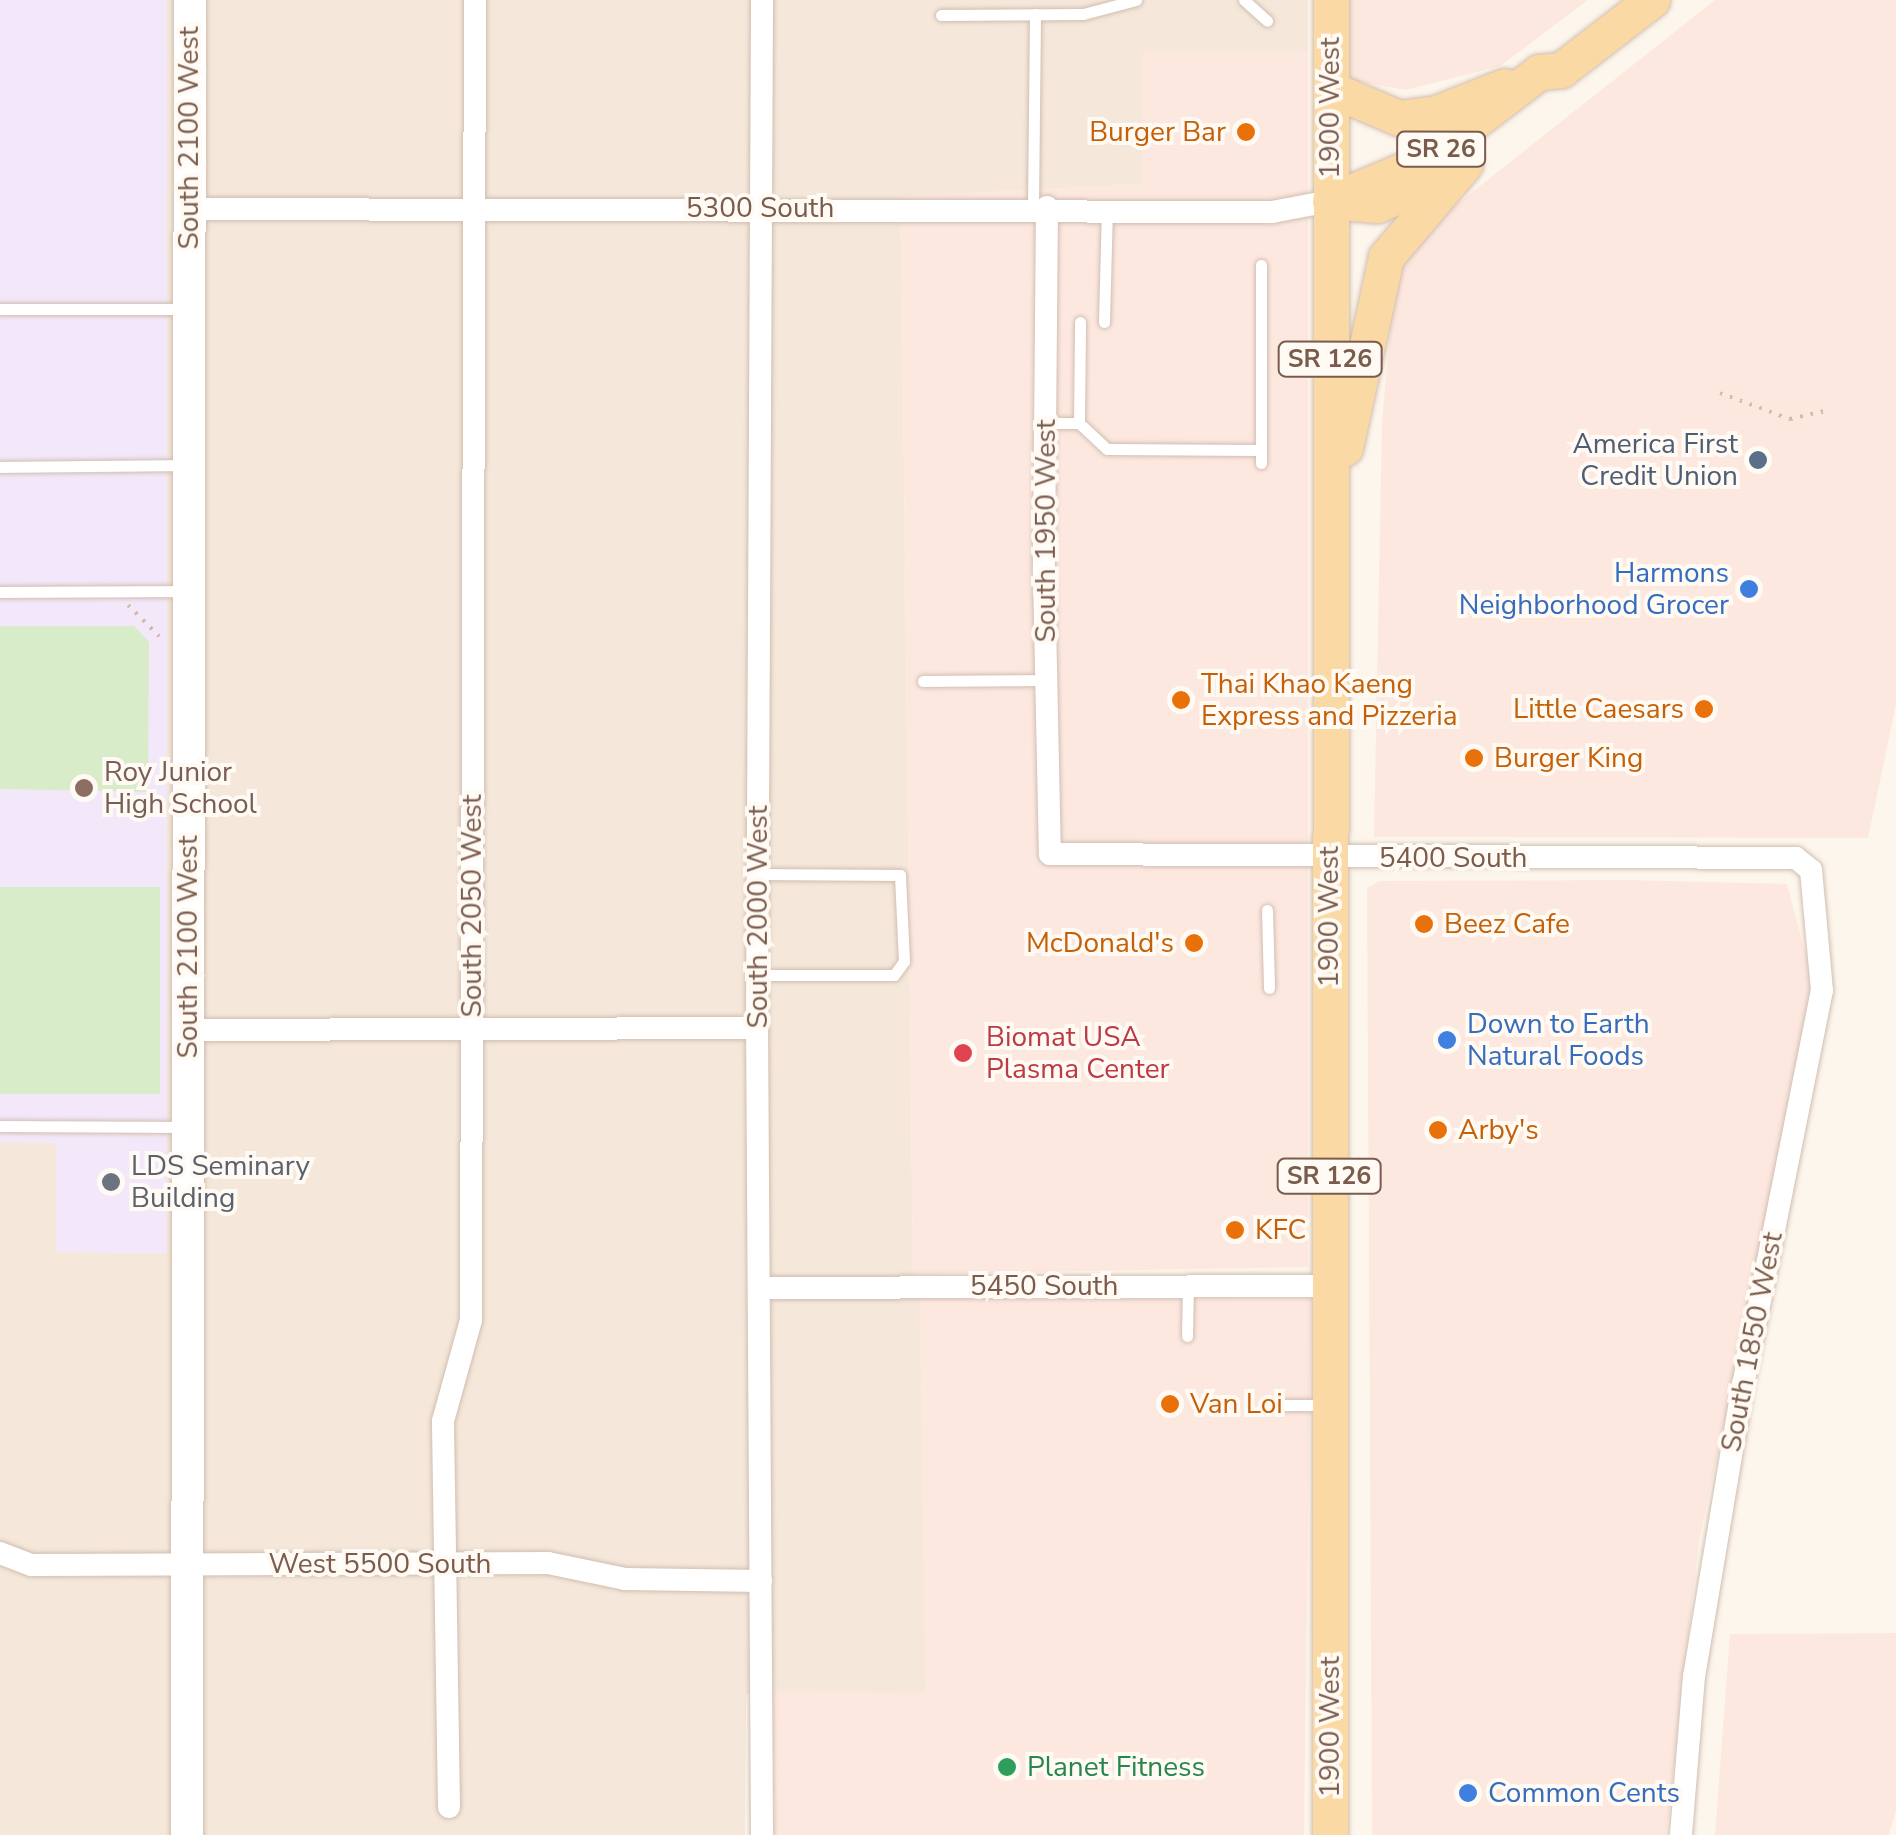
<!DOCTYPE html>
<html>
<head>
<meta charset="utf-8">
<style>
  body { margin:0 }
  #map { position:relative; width:1896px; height:1835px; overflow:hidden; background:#fdf6ec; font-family:"Nunito Sans",sans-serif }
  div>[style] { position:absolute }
  .residential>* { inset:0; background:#f5e8da }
  .commercial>* { inset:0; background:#fde8e0 }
  .education>* { inset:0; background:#f3e8fa }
  .green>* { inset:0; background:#d8ecc9; transform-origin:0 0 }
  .path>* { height:4px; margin-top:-2px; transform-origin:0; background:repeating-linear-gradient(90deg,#d9b8a5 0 2.5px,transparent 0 10.5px) }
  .roads { filter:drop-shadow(0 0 2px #d1beb0) drop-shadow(0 0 2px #d1beb0) }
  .lane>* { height:11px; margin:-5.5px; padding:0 5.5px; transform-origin:5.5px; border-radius:5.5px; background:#fff }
  .street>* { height:22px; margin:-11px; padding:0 11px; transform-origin:11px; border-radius:11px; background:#fff }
  .secondary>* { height:32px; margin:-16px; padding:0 16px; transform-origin:16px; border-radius:16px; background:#fff }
  .primary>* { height:35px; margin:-17.5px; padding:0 17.5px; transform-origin:17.5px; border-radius:17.5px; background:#fbd9a5 }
  .dots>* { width:28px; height:28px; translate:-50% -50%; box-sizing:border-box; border:5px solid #fffaf3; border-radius:50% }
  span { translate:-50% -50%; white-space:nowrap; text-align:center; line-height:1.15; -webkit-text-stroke:8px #fffaf3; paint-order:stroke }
  .shield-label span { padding:2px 8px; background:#fffaf3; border:2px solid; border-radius:8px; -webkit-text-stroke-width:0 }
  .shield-label { font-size:25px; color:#7a5c4d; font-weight:700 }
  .street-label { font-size:28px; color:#7a5c4d }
  .food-label { font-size:28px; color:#c56008 }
  .right { translate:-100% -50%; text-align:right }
  .left { translate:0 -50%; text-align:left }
  .service-label { font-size:28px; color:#4e5e75 }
  .shop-label { font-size:28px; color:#366cbe }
  .education-label { font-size:28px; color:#785e54 }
  .health-label { font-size:28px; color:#be3a42 }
  .worship-label { font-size:28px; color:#5b616d }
  .leisure-label { font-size:28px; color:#27864d }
</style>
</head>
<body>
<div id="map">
  <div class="residential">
    <div style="clip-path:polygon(167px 0,1308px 0,1308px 51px,1143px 51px,1143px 184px,901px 197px,913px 1274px,920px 1298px,926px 1694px,746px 1694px,745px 1835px,0 1835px,0 1142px,56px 1142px,167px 1253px)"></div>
  </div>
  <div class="commercial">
    <div style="clip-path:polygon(1349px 0,1588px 0,1500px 66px,1406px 90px,1348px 80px)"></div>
    <div style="clip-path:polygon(1715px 0,1896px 0,1896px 704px,1868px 838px,1374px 837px,1382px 421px,1396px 268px,1423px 231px)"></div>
    <div style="clip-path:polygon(1143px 51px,1308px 51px,1308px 1267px,913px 1274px,901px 196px,1142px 184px)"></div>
    <div style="clip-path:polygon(1627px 880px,1787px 884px,1810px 971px,1812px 1010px,1699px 1541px,1666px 1835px,1372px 1835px,1367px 888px,1379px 881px)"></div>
    <div style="clip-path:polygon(920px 1298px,1311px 1299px,1304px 1835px,774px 1835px,772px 1691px,925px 1693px)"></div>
    <div style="clip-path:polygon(1896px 1633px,1896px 1810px,1889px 1835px,1715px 1835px,1730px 1634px)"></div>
  </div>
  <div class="education">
    <div style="clip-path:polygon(0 0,167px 0,167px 1254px,56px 1252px,56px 1143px,0 1142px)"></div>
  </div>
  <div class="green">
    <div style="clip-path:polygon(0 626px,134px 626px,149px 642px,148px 792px,0 789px)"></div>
    <div style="left:0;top:887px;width:160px;height:207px"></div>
  </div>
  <div class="path">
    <div style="left:1720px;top:393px;width:75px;rotate:20.4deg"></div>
    <div style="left:1790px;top:419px;width:39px;rotate:-13deg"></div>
    <div style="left:128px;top:605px;width:51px;rotate:45deg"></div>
  </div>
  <div class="roads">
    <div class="lane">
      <div style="left:1244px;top:0;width:31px;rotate:42deg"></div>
      <div style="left:941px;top:15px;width:142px;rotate:-0.4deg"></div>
      <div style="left:1083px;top:14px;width:55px;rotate:-14.8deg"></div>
      <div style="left:1033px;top:207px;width:193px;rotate:-89.4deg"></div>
      <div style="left:1261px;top:265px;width:198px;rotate:90deg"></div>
      <div style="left:0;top:309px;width:185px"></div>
      <div style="left:1104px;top:322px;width:114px;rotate:-88.5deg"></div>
      <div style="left:1045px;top:423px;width:34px"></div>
      <div style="left:1079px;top:423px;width:38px;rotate:43deg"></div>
      <div style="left:1107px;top:449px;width:154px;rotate:0.4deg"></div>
      <div style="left:1079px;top:423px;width:101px;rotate:-89.4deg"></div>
      <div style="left:0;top:467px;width:185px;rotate:-0.6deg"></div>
      <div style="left:0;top:592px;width:186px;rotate:-0.3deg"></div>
      <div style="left:923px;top:681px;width:123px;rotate:-0.5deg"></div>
      <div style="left:1267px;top:910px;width:78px;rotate:88.5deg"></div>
      <div style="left:758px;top:975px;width:136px"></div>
      <div style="left:894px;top:975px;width:17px;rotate:-54deg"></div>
      <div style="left:904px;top:961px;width:86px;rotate:-92.7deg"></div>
      <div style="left:900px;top:875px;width:142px;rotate:-179.6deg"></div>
      <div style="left:0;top:1126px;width:186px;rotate:0.3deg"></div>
      <div style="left:1187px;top:1336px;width:51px;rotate:-88.9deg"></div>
      <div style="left:1277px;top:1405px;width:48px"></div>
    </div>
    <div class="street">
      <div style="left:1047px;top:207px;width:366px;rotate:90.5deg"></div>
      <div style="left:1044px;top:573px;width:281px;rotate:88.8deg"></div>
      <div style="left:1050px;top:854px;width:746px;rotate:0.31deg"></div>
      <div style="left:1796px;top:858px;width:19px;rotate:39deg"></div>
      <div style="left:1811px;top:870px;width:121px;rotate:84.8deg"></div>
      <div style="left:1822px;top:990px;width:402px;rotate:101.3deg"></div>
      <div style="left:1743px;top:1384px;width:296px;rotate:99.5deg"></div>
      <div style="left:1694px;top:1676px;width:160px;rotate:94.7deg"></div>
      <div style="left:189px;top:209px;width:1083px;rotate:0.16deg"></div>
      <div style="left:1272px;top:212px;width:59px;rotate:-10.7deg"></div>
      <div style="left:189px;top:1030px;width:568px;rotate:-0.2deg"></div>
      <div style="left:759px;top:1288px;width:571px;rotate:-0.2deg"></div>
      <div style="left:0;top:1553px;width:34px;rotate:21deg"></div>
      <div style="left:32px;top:1565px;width:516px;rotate:-0.22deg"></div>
      <div style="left:548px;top:1563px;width:79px;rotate:11.7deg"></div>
      <div style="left:625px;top:1579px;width:136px;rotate:0.8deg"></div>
      <div style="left:449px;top:1807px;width:386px;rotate:-90.9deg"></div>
      <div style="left:443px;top:1421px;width:105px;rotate:-74.5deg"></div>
      <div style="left:471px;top:1320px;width:1320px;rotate:-89.83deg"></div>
      <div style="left:762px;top:1835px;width:807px;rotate:-90.35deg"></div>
      <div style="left:757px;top:1028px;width:1028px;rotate:-89.72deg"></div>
    </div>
    <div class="secondary">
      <div style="left:187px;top:1835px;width:1835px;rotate:-89.91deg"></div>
    </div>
    <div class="primary">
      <div style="left:1331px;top:89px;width:74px;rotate:23.1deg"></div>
      <div style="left:1399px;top:118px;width:35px;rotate:-7deg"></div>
      <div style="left:1434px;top:114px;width:76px;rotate:-21.5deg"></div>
      <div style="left:1330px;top:201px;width:95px;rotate:-22.8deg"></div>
      <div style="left:1418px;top:164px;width:152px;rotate:-37.2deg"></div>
      <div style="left:1539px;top:72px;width:22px;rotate:-5deg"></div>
      <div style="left:1561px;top:70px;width:115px;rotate:-37.6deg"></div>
      <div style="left:1331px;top:201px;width:46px;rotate:5deg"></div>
      <div style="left:1377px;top:205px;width:72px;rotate:-23deg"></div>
      <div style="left:1345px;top:448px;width:195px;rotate:-77.9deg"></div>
      <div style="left:1386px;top:257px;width:122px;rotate:-49.7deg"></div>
      <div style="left:1330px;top:1835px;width:1835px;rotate:-89.97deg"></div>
    </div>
  </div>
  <div class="dots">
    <div style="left:1246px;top:132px;background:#e8710a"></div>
    <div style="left:1758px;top:460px;background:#5c6f8a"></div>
    <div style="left:1749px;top:589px;background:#3f7fe0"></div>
    <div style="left:1181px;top:700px;background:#e8710a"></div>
    <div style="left:1704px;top:709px;background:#e8710a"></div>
    <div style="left:1474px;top:758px;background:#e8710a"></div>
    <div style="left:84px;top:788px;background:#8d6e63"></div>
    <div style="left:1424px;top:924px;background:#e8710a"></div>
    <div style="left:1194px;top:943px;background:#e8710a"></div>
    <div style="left:1447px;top:1040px;background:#3f7fe0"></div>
    <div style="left:963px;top:1053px;background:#e0444e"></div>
    <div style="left:1438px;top:1130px;background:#e8710a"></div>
    <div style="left:111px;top:1182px;background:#6b7280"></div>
    <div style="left:1235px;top:1230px;background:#e8710a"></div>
    <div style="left:1170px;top:1404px;background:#e8710a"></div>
    <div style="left:1007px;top:1767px;background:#2e9e5b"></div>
    <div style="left:1468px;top:1793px;background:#3f7fe0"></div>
  </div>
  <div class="shield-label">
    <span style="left:1441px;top:149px">SR 26</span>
    <span style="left:1330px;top:359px">SR 126</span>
    <span style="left:1329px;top:1176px">SR 126</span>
  </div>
  <div class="street-label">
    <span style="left:1330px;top:108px;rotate:-90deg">1900 West</span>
    <span style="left:189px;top:138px;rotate:-90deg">South 2100 West</span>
    <span style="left:760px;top:208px">5300 South</span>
    <span style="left:1046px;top:531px;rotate:-90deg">South 1950 West</span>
    <span style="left:1453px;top:858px">5400 South</span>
    <span style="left:472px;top:906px;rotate:-90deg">South 2050 West</span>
    <span style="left:758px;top:917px;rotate:-90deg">South 2000 West</span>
    <span style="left:1329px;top:917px;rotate:-90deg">1900 West</span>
    <span style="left:188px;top:947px;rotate:-90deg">South 2100 West</span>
    <span style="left:1044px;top:1286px">5450 South</span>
    <span style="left:1752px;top:1342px;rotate:-79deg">South 1850 West</span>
    <span style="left:380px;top:1564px">West 5500 South</span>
    <span style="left:1330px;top:1727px;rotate:-90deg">1900 West</span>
  </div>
  <div class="food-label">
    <span class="right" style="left:1226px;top:132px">Burger Bar</span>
    <span class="left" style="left:1201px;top:700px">Thai Khao Kaeng<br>Express and Pizzeria</span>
    <span class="right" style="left:1684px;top:709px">Little Caesars</span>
    <span class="left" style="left:1494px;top:758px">Burger King</span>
    <span class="left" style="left:1444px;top:924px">Beez Cafe</span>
    <span class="right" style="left:1174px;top:943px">McDonald's</span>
    <span class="left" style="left:1458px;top:1130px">Arby's</span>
    <span class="left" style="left:1255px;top:1230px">KFC</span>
    <span class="left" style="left:1190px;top:1404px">Van Loi</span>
  </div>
  <div class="service-label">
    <span class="right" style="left:1738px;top:460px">America First<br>Credit Union</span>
  </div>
  <div class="shop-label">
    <span class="right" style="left:1729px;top:589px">Harmons<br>Neighborhood Grocer</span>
    <span class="left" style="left:1467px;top:1040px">Down to Earth<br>Natural Foods</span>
    <span class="left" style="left:1488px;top:1793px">Common Cents</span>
  </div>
  <div class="education-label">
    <span class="left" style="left:104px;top:788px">Roy Junior<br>High School</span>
  </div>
  <div class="health-label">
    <span class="left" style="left:986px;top:1053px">Biomat USA<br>Plasma Center</span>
  </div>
  <div class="worship-label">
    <span class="left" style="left:131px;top:1182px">LDS Seminary<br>Building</span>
  </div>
  <div class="leisure-label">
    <span class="left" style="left:1027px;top:1767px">Planet Fitness</span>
  </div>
</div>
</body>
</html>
